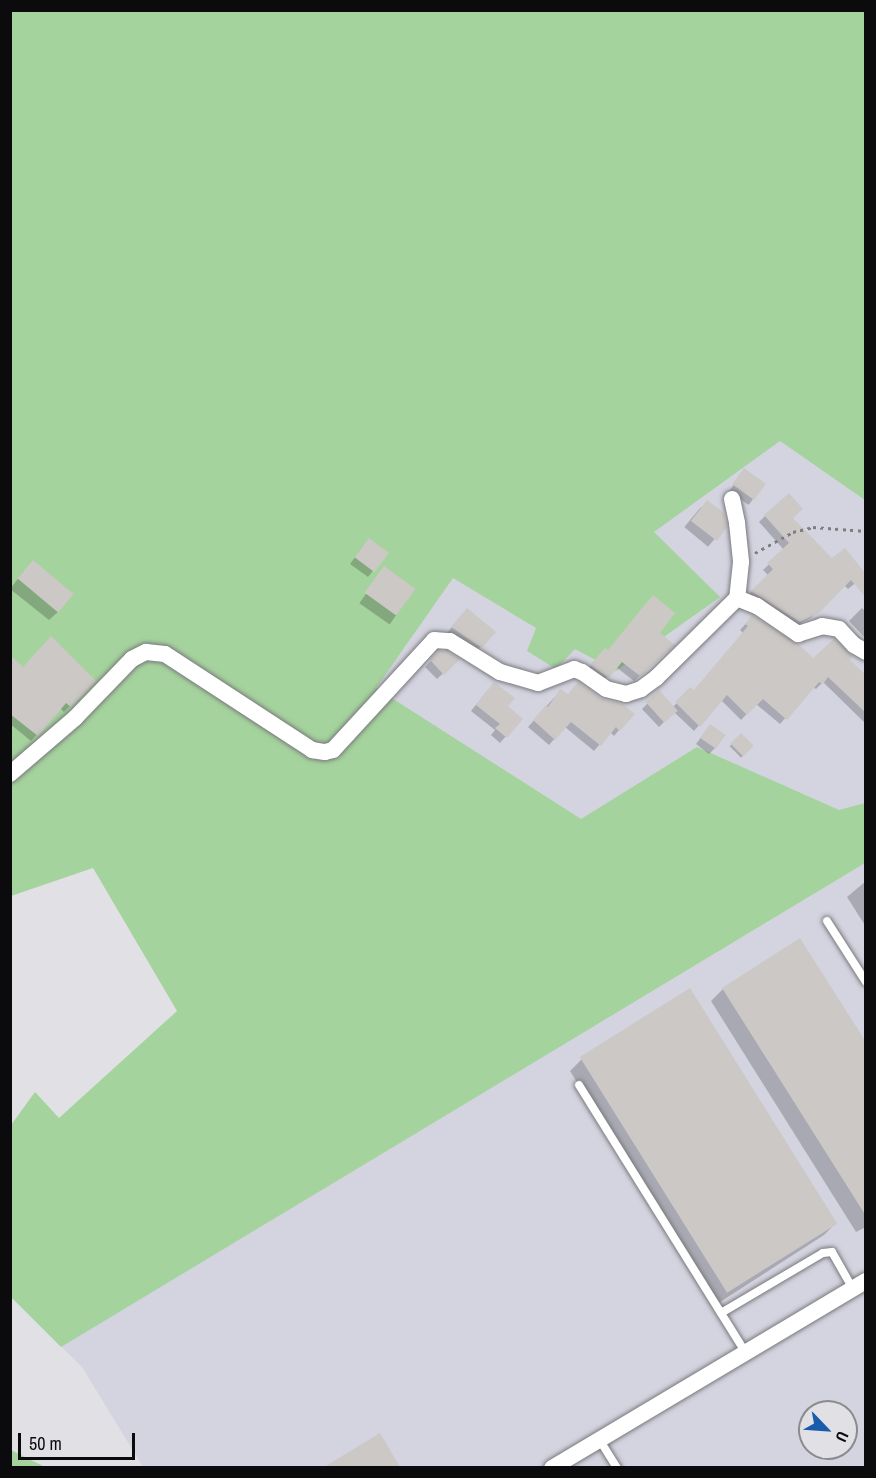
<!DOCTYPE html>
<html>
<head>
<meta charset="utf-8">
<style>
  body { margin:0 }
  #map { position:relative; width:876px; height:1478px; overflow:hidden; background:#e1e1e5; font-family:"Archivo Narrow",sans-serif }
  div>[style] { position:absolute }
  .built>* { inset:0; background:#d3d4df }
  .green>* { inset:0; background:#a5d39d }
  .shadow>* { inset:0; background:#0003; transform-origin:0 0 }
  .building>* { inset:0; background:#ccc8c6; transform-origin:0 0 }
  .path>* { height:3px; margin-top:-1.5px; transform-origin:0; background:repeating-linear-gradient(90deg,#7e7e81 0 3px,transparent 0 7.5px) }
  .roads { filter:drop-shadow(0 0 2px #79797d) drop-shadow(0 0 2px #79797d) }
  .lane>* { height:8px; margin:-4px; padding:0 4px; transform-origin:4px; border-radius:4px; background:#fff }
  .street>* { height:16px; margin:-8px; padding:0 8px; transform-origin:8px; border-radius:8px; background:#fff }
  span { translate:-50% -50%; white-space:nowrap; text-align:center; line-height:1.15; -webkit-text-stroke:4.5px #e1e1e5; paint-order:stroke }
  .frame { position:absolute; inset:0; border:12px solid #0b0b0d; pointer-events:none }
  .north { position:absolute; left:798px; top:1400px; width:60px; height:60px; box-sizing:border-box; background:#e1e1e5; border:2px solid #8b8b8f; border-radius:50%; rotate:115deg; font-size:16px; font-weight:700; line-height:24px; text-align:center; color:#0b0b0d }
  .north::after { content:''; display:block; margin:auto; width:21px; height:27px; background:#1a5cac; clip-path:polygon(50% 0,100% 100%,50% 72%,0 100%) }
  .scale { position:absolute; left:18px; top:1433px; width:117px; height:27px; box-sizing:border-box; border:3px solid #0b0b0d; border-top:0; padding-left:8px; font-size:18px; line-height:21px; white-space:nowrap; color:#0b0b0d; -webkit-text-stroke:4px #e1e1e5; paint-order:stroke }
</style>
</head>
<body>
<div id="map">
  <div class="built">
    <div style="clip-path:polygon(evenodd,11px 11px,865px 11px,865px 1467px,143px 1467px,82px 1367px,11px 1297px,323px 879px,11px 11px,810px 1412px,846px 1412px,846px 1448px,810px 1448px,810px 1412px)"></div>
  </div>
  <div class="green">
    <div style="clip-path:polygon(10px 11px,866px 11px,865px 500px,780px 441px,654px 532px,720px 597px,616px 671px,575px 649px,556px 669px,527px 651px,536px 628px,453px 578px,376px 688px,581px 819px,697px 747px,839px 810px,865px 803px,865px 863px,61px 1347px,11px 1297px,11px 1125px,35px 1092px,59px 1118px,177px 1011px,93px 868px,11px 896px)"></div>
    <div style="clip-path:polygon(11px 1450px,45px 1467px,11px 1467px)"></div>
  </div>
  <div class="shadow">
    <div style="left:744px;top:470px;width:24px;height:26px;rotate:35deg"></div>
    <div style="left:701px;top:507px;width:31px;height:26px;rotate:40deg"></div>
    <div style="clip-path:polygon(765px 516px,791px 518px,832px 560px,859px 580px,848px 589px,844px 585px,811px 618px,793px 627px,746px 597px,768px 575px,763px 570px,784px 550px,759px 522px)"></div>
    <div style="clip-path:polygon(364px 545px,387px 553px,368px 577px,350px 564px)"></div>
    <div style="left:384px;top:568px;width:37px;height:43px;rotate:35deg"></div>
    <div style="clip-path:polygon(24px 571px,58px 612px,49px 620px,10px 589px)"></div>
    <div style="clip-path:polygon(862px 608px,866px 612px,866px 639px,849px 621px)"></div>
    <div style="clip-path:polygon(462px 615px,494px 632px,475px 653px,447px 633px)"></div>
    <div style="clip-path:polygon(752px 617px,814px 660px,848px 660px,866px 677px,866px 724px,823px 682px,816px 689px,813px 687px,780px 724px,756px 704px,741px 720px,721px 700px,694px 731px,674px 712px,659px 727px,642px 709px,659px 692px,673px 707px,690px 689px,693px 692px,743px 633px,740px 630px)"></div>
    <div style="clip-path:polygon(658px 634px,673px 645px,634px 681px,616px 667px,602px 682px,586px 671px,600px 655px)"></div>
    <div style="clip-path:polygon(439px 652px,457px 660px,437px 679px,425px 667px)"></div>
    <div style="clip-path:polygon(10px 657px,23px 669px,94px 681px,64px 712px,60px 708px,31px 741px,10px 724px)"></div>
    <div style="clip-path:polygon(578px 684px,619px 730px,614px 736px,610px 732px,594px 751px,565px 727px,549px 745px,528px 727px,560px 691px,567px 696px)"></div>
    <div style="clip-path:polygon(488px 690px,521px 719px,500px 743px,491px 735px,495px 730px,471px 711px)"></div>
    <div style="clip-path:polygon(705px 732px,715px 748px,709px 754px,696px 744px)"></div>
    <div style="left:741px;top:735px;width:16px;height:16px;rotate:45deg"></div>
    <div style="clip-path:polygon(866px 881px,866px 927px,847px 897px)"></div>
    <div style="clip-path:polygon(723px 989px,866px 1045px,866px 1227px,856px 1232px,711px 1001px)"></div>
    <div style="clip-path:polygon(689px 990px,836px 1223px,824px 1235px,717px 1304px,570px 1071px,582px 1059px)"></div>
    <div style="clip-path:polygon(379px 1435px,398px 1468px,327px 1468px)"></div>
  </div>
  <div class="building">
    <div style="left:744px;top:468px;width:27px;height:20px;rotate:36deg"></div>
    <div style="clip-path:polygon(789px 493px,803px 509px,793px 518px,832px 558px,845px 548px,866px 574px,866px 598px,851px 580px,819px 613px,800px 622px,751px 591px,773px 569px,767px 563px,789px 543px,764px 515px)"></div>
    <div style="clip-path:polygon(707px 500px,724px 513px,727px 527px,717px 541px,691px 521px)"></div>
    <div style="left:369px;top:538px;width:25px;height:24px;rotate:37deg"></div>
    <div style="left:33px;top:560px;width:53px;height:24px;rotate:40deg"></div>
    <div style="left:384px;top:566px;width:39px;height:33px;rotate:36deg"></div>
    <div style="clip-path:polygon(653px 595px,675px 613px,660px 633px,675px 645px,640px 676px,622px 662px,609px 678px,590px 665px,605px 648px,608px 650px)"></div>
    <div style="clip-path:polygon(467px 608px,496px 632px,482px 648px,451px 627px)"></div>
    <div style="clip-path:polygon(752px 615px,798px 644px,813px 658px,834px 639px,853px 656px,850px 660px,866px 675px,866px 713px,828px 677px,823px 684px,819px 682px,787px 720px,763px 699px,747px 715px,727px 695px,700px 727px,675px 702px,690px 687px,694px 690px,748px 626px,745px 624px)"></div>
    <div style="clip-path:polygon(51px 636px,96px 681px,71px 707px,66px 703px,38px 736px,10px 714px,10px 655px,23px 667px)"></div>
    <div style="clip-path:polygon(438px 651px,447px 651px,460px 659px,444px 675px,430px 660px)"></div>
    <div style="clip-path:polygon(494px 682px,515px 698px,508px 706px,523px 719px,507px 738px,495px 728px,500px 724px,476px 705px)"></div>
    <div style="clip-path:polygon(578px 682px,600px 698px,623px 704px,635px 714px,620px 731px,616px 727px,601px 746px,571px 722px,555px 740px,533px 720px,546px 705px,548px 707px,560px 689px,568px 694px)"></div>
    <div style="left:659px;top:690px;width:28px;height:18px;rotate:48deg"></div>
    <div style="left:710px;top:724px;width:19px;height:17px;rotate:35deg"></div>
    <div style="left:741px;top:733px;width:18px;height:15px;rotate:45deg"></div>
    <div style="clip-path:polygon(800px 938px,866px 1042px,866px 1216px,722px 988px)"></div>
    <div style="left:690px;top:988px;width:278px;height:130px;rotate:58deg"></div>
    <div style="clip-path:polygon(380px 1433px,400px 1467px,324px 1467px)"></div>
  </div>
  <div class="path">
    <div style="left:755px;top:553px;width:43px;rotate:-28.9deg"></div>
    <div style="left:793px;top:532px;width:21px;rotate:-14deg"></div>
    <div style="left:813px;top:527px;width:53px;rotate:4.3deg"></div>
  </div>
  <div class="roads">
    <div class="lane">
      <div style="left:827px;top:921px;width:72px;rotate:57.4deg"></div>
      <div style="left:579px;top:1085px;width:316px;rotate:58.1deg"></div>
      <div style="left:721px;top:1313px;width:118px;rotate:-30.5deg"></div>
      <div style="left:823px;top:1253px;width:9px;rotate:-6deg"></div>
      <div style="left:832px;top:1252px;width:43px;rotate:60.4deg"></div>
      <div style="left:599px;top:1439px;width:34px;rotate:58deg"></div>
    </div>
    <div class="street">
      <div style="left:732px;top:499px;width:25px;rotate:78deg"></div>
      <div style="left:737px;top:523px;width:39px;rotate:84deg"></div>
      <div style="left:741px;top:562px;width:36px;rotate:96deg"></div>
      <div style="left:10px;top:774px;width:86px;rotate:-40.7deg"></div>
      <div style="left:75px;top:718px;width:82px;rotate:-46deg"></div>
      <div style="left:132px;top:659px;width:16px;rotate:-27deg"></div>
      <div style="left:146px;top:652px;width:19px;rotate:6deg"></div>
      <div style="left:165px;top:654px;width:176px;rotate:33.1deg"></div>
      <div style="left:312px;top:750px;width:13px;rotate:9deg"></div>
      <div style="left:325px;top:752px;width:8px;rotate:-14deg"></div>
      <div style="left:333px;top:750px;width:149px;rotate:-47.4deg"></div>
      <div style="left:434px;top:640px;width:16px;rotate:4deg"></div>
      <div style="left:450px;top:641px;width:59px;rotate:31.8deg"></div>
      <div style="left:500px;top:672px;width:40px;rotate:16deg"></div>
      <div style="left:538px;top:683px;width:39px;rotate:-21deg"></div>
      <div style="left:574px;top:669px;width:9px;rotate:21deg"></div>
      <div style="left:582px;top:672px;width:29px;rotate:35deg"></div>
      <div style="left:606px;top:689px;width:21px;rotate:14deg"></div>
      <div style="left:626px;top:694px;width:16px;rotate:-18deg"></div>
      <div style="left:641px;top:689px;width:19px;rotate:-36deg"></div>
      <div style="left:656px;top:678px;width:114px;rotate:-44.6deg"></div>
      <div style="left:737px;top:598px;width:22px;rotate:22deg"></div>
      <div style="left:757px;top:606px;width:50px;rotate:34.3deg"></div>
      <div style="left:798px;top:634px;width:25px;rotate:-18deg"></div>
      <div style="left:822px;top:626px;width:17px;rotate:10deg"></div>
      <div style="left:839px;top:629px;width:22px;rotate:47deg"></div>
      <div style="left:854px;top:645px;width:14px;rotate:30deg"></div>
      <div style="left:552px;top:1468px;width:365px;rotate:-30.8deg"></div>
    </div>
  </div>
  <div class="frame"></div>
  <div class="north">U</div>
  <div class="scale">50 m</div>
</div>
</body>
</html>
